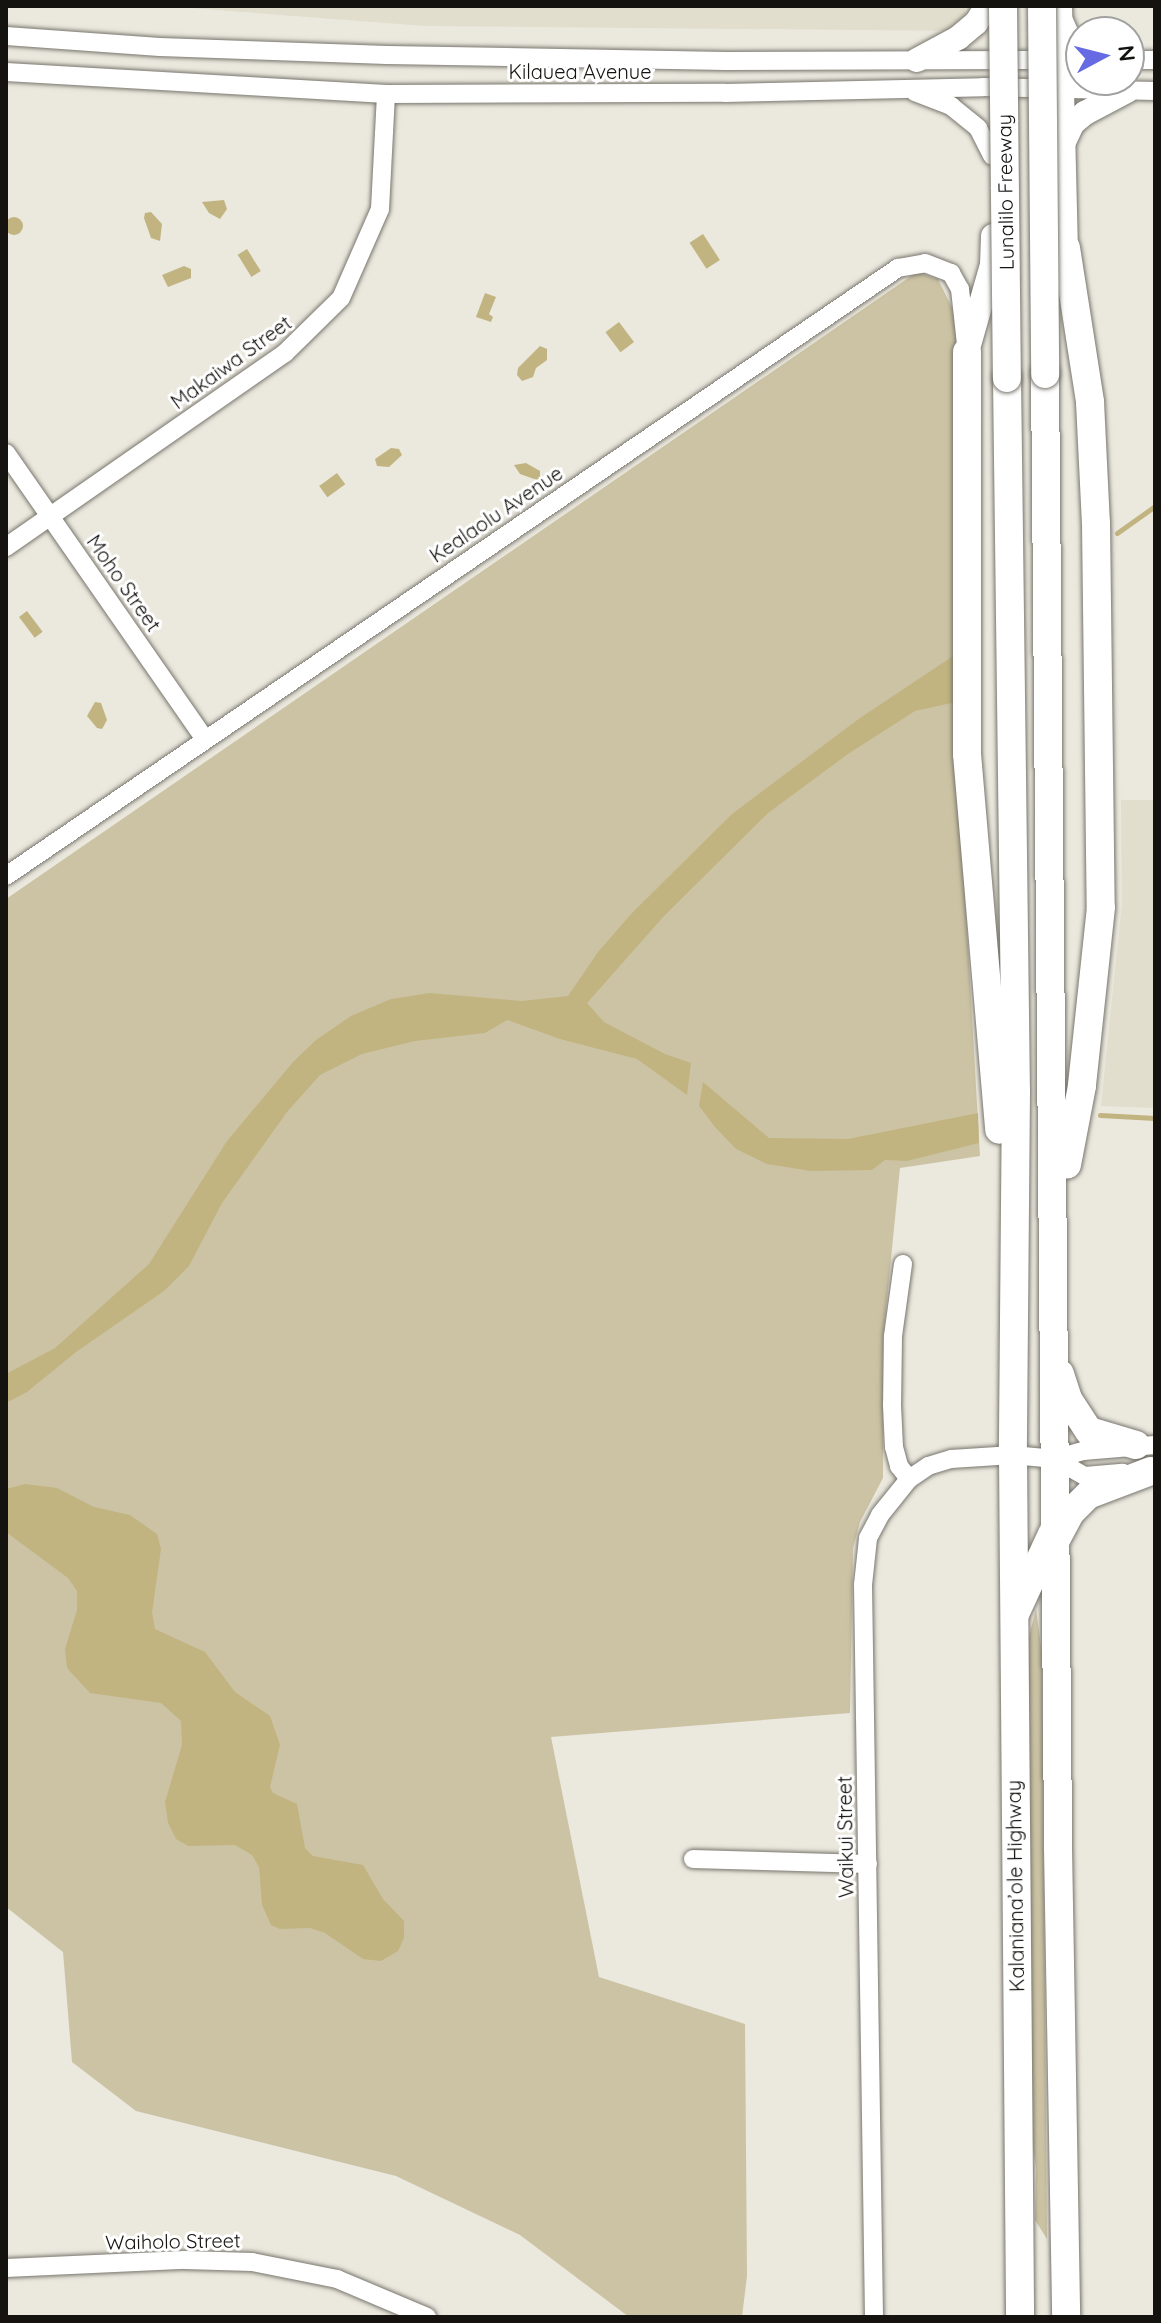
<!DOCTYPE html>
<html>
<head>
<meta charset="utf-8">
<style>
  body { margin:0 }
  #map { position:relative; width:1161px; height:2323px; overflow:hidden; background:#ebe8de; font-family:Quicksand,sans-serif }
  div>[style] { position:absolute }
  .built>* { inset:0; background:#e2decd }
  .green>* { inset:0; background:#ccc3a4 }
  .water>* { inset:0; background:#c1b480; transform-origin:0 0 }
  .round { border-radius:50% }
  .stream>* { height:5px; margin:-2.5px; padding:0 2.5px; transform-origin:2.5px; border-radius:2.5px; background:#c1b480 }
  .roads { filter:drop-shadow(0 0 2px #78766d) drop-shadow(0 0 2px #78766d) }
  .minor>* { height:18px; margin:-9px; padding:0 9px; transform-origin:9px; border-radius:9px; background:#fff }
  .major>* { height:24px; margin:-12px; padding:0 12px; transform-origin:12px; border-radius:12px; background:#fff }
  .highway>* { height:28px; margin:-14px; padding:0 14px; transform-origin:14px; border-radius:14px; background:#fff }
  .bridges { filter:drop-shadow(0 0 2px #78766d) drop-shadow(0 0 2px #78766d) }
  .highway-bridge>* { height:28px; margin:-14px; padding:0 14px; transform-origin:14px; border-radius:14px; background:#fff }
  span { translate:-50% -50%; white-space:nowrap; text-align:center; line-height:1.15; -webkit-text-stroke:6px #fff; paint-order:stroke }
  .street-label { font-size:20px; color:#141310 }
  .frame { position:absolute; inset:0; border:8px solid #141310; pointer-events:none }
  .north { position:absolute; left:1065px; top:16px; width:80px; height:80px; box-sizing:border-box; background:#fff; border:2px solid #a1a19f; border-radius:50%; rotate:83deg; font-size:22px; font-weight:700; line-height:32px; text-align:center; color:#141310 }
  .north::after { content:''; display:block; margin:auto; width:28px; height:36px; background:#666be4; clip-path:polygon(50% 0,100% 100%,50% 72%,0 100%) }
</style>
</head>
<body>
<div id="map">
  <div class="built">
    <div style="clip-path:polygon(164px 6px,965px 6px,965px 31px,425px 26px)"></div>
    <div style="clip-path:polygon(1121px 800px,1155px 800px,1155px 1108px,1101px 1106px,1122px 904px)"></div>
  </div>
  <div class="green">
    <div style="clip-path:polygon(917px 272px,938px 279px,956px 316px,956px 737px,980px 1156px,900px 1168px,883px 1339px,883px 1478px,860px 1522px,853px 1548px,850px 1713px,551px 1737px,599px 1977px,745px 2024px,747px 2276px,742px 2317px,629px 2317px,520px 2235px,396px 2176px,136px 2111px,72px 2062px,63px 1952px,6px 1907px,6px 899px)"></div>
    <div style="clip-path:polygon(1036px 1609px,1042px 1654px,1047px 2239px,1035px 2220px,1036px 2168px,1032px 2141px,1028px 1640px)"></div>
  </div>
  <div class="water">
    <div style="clip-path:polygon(224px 200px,227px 209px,220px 219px,209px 213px,202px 202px)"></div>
    <div style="clip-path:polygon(151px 212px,162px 224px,160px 241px,151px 238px,144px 218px,145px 213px)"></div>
    <div class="round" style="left:5px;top:217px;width:18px;height:18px"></div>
    <div style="left:703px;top:234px;width:31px;height:16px;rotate:57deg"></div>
    <div style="left:247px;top:249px;width:26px;height:11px;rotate:58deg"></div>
    <div style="clip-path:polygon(184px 266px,191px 269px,191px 278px,168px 287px,162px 275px)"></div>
    <div style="clip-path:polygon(485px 293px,496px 297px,489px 314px,493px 317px,491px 322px,476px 317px)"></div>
    <div style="left:619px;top:322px;width:25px;height:17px;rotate:53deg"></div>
    <div style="clip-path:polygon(540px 346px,547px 349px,547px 360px,536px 368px,533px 377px,522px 381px,517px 375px,518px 368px)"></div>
    <div style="clip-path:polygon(391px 448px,399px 449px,402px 455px,389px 467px,377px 466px,375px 459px)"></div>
    <div style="clip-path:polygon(526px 463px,540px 471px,540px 478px,537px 480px,520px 474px,514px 465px)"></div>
    <div style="left:337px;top:473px;width:14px;height:22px;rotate:54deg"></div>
    <div style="left:27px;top:611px;width:26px;height:10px;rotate:53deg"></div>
    <div style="clip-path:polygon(956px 654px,956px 702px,915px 711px,848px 754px,768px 813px,665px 915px,587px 1003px,604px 1022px,665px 1054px,691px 1063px,687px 1095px,637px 1059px,560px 1039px,507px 1020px,485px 1033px,415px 1041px,362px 1054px,320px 1075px,287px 1112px,222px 1203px,189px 1266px,164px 1291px,76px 1352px,27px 1392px,6px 1403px,6px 1374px,55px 1348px,149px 1264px,227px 1141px,293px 1062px,316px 1040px,351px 1016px,391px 999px,430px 993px,522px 1001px,568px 996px,598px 952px,631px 914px,732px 814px,860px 718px)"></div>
    <div style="clip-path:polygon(95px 702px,101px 703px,107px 720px,102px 729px,97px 728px,87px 716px)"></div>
    <div style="clip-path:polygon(703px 1082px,769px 1138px,848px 1139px,978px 1113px,979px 1143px,907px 1161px,885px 1160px,872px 1170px,811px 1171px,767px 1164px,736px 1149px,715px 1127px,699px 1106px)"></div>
    <div style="clip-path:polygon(25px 1484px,57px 1488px,94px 1507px,130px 1515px,157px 1534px,161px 1549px,152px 1613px,155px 1629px,205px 1652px,235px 1692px,270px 1716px,280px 1745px,270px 1787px,273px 1793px,297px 1804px,305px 1848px,313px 1856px,363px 1865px,383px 1899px,404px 1921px,404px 1938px,398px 1951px,381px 1961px,363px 1959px,325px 1933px,310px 1928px,280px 1929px,271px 1925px,262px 1905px,259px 1867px,252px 1855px,235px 1845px,188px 1846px,176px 1839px,168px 1823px,165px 1802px,182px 1745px,181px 1721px,161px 1703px,90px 1693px,67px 1668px,65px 1649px,77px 1610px,77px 1591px,68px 1578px,6px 1532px,6px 1489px)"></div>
  </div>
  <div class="stream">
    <div style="left:1117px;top:533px;width:47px;rotate:-35.4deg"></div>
    <div style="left:1100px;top:1115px;width:55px;rotate:3.1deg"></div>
  </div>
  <div class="roads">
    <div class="minor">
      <div style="left:1062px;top:16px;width:20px;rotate:66deg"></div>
      <div style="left:1070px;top:34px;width:14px;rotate:36deg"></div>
      <div style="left:6px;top:36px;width:154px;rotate:4.1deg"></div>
      <div style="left:160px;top:47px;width:227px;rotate:2deg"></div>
      <div style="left:387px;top:55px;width:339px;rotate:1deg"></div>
      <div style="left:726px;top:61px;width:355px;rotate:-0.2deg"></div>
      <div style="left:1129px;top:60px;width:26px"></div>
      <div style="left:6px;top:72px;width:381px;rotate:3.3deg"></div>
      <div style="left:386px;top:94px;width:339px;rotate:-0.2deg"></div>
      <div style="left:725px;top:93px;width:258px;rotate:-1.3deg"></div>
      <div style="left:983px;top:87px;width:172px;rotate:1.3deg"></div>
      <div style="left:915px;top:92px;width:39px;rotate:21deg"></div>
      <div style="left:951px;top:106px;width:35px;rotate:39deg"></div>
      <div style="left:978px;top:128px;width:31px;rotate:63deg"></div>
      <div style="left:6px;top:453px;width:348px;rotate:55.2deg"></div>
      <div style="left:6px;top:547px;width:340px;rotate:-34.8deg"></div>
      <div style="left:285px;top:353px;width:78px;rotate:-44.5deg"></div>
      <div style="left:341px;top:298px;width:97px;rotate:-66.3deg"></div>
      <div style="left:380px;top:209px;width:115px;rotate:-87deg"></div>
      <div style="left:6px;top:876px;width:1080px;rotate:-34.28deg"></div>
      <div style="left:898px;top:268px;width:27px;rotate:-10deg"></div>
      <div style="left:925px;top:263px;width:28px;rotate:21deg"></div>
      <div style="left:951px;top:273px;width:18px;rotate:61deg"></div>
      <div style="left:960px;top:289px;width:55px;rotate:83.8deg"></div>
      <div style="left:903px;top:1264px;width:73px;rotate:97.9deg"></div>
      <div style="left:893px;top:1336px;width:69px;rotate:90.8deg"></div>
      <div style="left:892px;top:1405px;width:42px;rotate:87.3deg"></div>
      <div style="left:894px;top:1447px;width:20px;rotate:75deg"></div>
      <div style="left:899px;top:1466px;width:16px;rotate:52deg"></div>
      <div style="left:1055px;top:1459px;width:34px;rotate:30deg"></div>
      <div style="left:1085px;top:1476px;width:38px;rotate:-5deg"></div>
      <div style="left:693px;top:1859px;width:175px;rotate:1.6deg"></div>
      <div style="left:6px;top:2268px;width:179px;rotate:-2.6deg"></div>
      <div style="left:185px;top:2260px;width:67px;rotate:1.7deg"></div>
      <div style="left:252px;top:2262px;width:87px;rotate:11.3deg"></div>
      <div style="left:337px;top:2279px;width:98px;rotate:22.9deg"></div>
      <div style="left:874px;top:2317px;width:732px;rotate:-90.86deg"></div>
      <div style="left:863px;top:1585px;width:47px;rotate:-83.9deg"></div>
      <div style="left:868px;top:1538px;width:26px;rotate:-62deg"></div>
      <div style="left:880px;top:1515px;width:46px;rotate:-51.1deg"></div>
      <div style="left:909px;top:1479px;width:23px;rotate:-34deg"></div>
      <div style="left:928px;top:1466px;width:24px;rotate:-17deg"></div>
      <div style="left:951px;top:1459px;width:62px;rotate:-3.7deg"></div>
      <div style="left:1013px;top:1455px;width:42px;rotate:5.4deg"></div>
      <div style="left:1055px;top:1459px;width:29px;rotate:-16deg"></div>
      <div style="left:1083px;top:1451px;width:72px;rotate:-4.8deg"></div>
    </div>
    <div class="major">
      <div style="left:1060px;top:6px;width:242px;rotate:88.6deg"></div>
      <div style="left:917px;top:60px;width:47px;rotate:-28.2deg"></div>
      <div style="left:958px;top:38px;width:23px;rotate:-40deg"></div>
      <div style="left:976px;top:23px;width:20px;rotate:-57deg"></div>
      <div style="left:1063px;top:144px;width:23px;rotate:-65deg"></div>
      <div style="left:1073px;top:123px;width:16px;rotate:-40deg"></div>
      <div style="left:1085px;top:113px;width:47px;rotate:-27.6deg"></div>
      <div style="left:967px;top:352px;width:91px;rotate:-74deg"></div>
      <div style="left:992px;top:265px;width:29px;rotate:-88deg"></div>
    </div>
    <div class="highway">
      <div style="left:1066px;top:248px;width:156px;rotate:81.1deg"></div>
      <div style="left:1090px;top:402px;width:121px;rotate:87.2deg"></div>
      <div style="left:1096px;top:523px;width:384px;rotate:89.3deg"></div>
      <div style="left:1101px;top:907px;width:180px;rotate:96.1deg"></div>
      <div style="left:1082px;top:1086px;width:80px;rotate:100.8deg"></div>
      <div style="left:967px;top:352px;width:402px;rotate:90deg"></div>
      <div style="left:967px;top:754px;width:377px;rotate:85.1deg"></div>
      <div style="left:1045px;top:374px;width:1474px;rotate:89.49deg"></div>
      <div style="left:1058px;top:1848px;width:469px;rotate:89deg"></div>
      <div style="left:1007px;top:378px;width:713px;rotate:89.28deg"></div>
      <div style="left:1016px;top:1091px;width:364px;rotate:90.5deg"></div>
      <div style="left:1013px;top:1455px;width:862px;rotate:89.53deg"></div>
      <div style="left:1060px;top:1374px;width:26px;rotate:72deg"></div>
      <div style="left:1068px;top:1399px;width:38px;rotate:57deg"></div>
      <div style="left:1089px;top:1431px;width:49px;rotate:16.6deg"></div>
      <div style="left:1057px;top:1538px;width:30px;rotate:-62deg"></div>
      <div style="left:1071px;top:1512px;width:24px;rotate:-45deg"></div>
      <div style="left:1088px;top:1495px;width:67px;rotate:-20.9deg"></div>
      <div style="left:1016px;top:1612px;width:86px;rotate:-65.2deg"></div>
    </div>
  </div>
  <div class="bridges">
    <div class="highway-bridge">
      <div style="left:1003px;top:6px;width:372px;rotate:89.4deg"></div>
      <div style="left:1042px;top:6px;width:368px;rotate:89.5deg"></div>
    </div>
  </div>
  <div class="street-label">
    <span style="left:580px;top:71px">Kilauea Avenue</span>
    <span style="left:1005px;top:192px;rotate:-91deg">Lunalilo Freeway</span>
    <span style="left:231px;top:362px;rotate:-36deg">Makaiwa Street</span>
    <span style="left:496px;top:514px;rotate:-34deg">Kealaolu Avenue</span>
    <span style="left:124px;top:583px;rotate:55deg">Moho Street</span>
    <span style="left:845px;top:1837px;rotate:-91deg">Waikui Street</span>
    <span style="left:1015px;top:1886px;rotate:-91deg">Kalaniana’ole Highway</span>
    <span style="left:173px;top:2241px;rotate:-1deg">Waiholo Street</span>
  </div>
  <div class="frame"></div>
  <div class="north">N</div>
</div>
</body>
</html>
